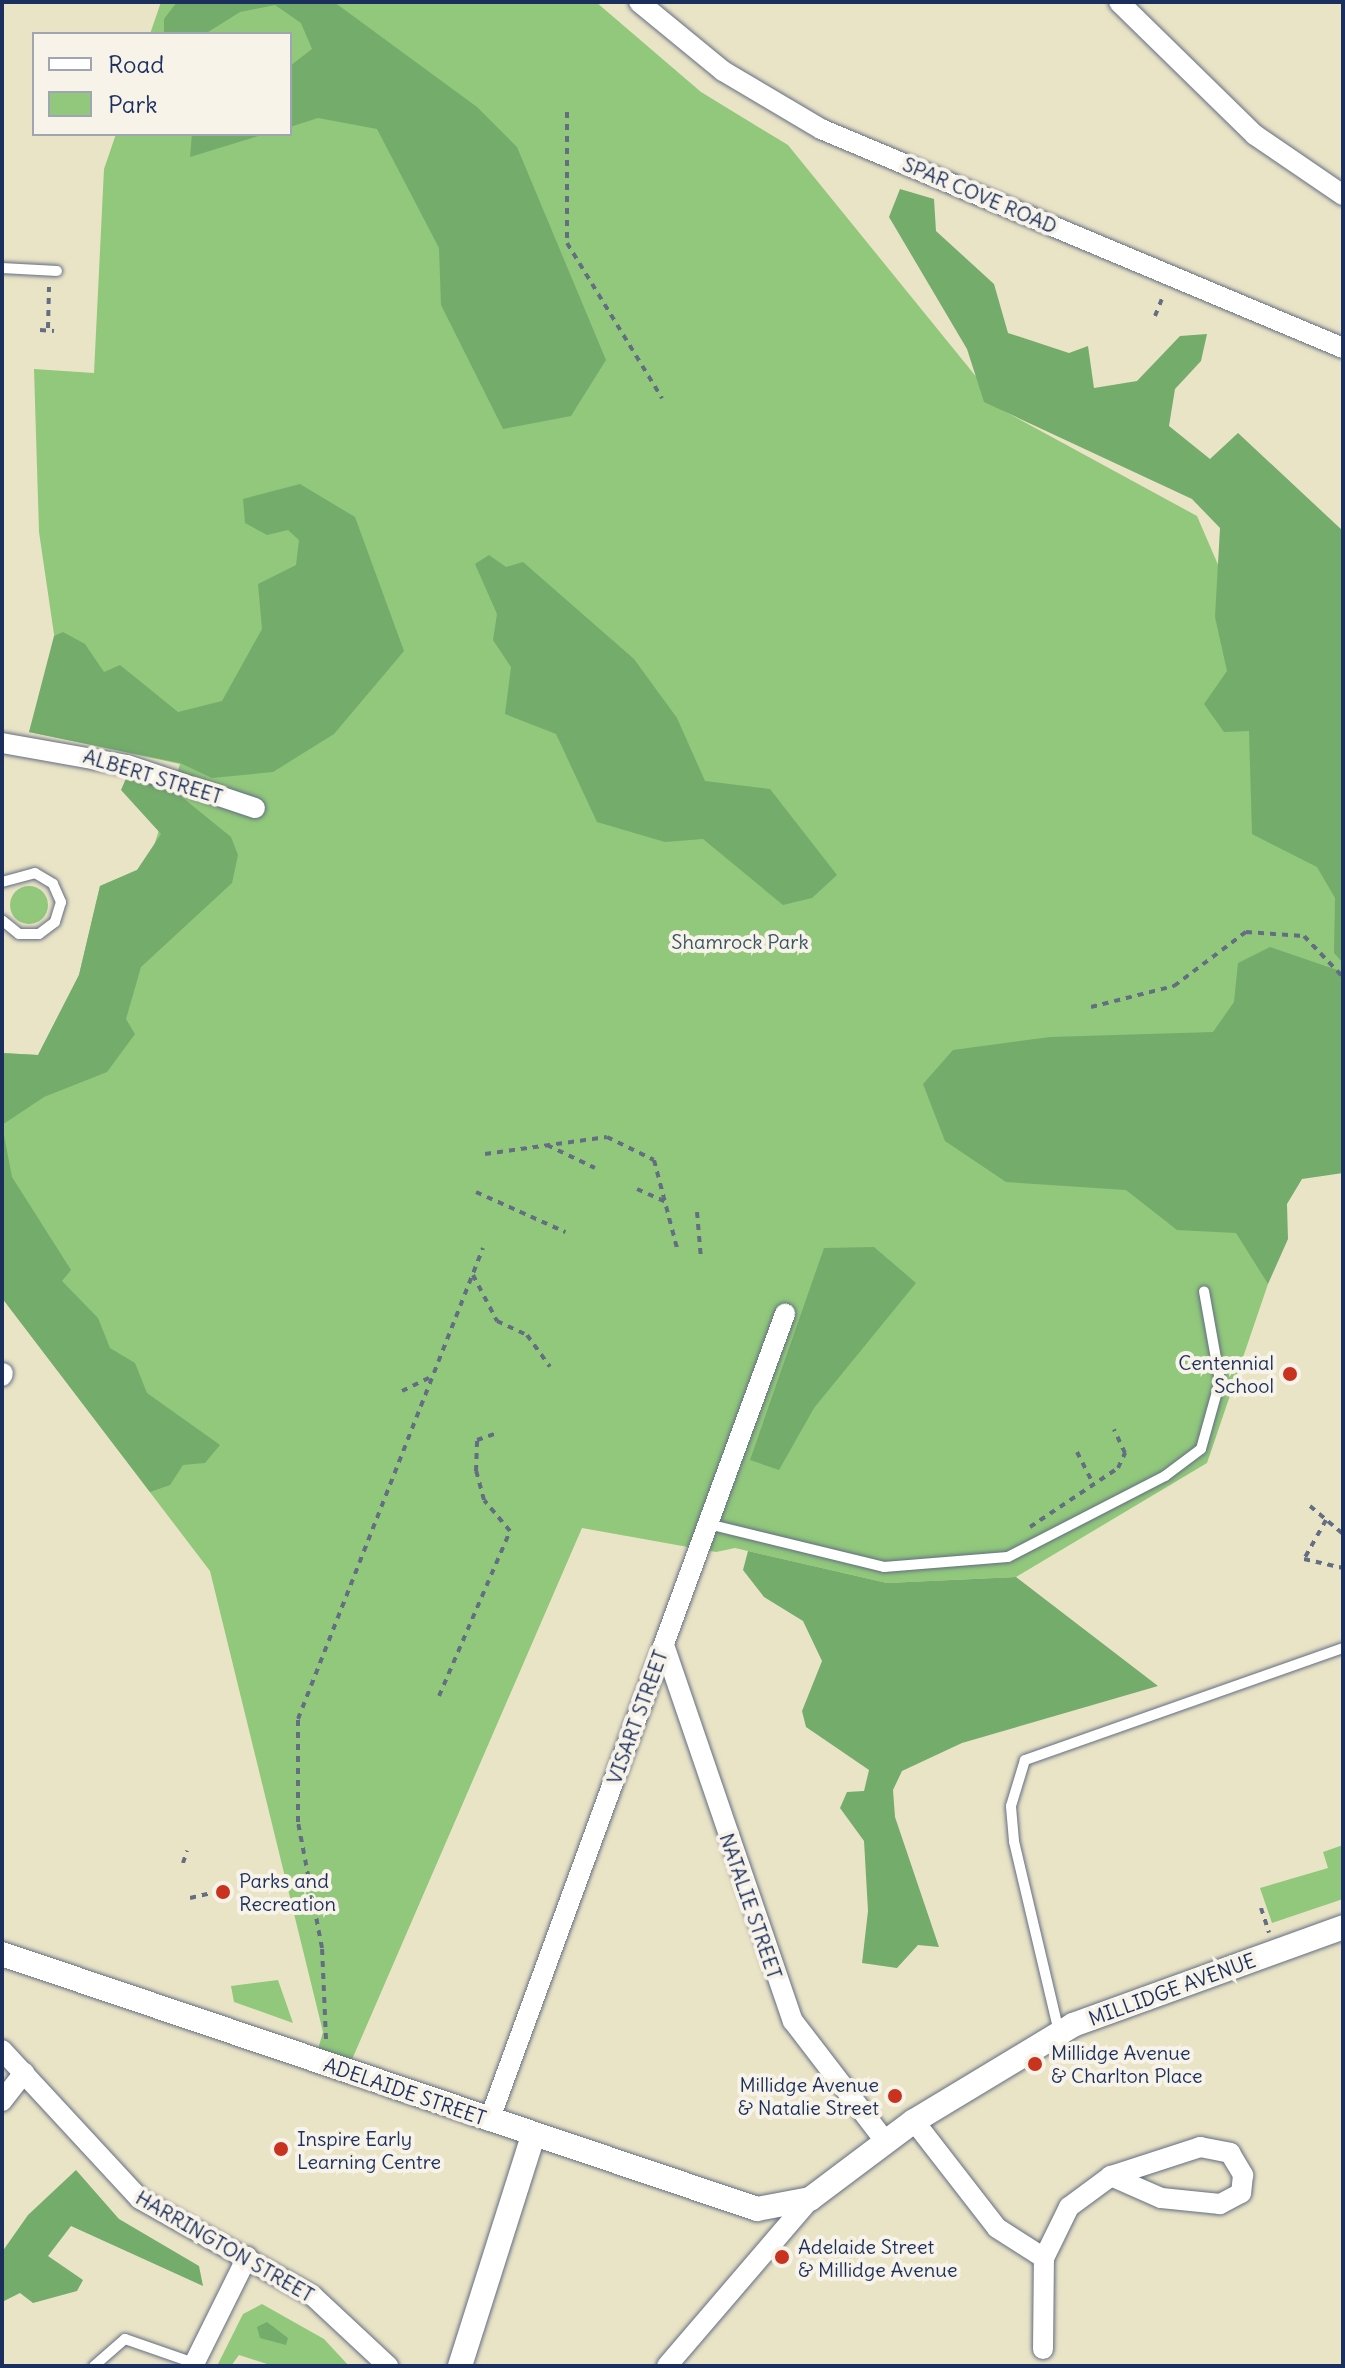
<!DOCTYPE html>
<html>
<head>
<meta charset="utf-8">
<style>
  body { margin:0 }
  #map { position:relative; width:1345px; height:2368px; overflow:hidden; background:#eae4c6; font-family:Delius,sans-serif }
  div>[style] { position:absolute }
  .green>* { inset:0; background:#91c87b }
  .round { border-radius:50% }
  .forest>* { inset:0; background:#74ac6b }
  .path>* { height:4px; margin-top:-2px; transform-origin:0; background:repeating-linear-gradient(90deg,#636e82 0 6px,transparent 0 12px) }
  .roads { filter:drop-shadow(0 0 2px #636e82) drop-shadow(0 0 2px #636e82) }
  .service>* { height:10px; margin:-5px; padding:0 5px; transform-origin:5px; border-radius:5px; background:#fff }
  .minor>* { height:20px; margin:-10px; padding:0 10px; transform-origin:10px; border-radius:10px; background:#fff }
  .tertiary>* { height:24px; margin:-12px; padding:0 12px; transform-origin:12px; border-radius:12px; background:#fff }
  .dots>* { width:22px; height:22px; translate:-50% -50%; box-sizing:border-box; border:4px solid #f7f3e8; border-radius:50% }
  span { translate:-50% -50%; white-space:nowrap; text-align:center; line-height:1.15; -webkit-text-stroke:8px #f7f3e8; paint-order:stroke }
  .street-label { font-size:20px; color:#1b2f5e }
  .park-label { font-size:20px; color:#385565 }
  .poi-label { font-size:20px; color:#1b2f5e }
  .right { translate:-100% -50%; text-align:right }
  .left { translate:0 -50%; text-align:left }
  .frame { position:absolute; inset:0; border:4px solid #1b2f5e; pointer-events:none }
  .legend { position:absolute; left:32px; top:32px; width:260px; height:104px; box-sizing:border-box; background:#f7f3e8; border:2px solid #9fa5b1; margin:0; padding:10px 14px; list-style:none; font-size:24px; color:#1b2f5e }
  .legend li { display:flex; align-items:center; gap:16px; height:40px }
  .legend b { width:40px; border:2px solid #9fa5b1 }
</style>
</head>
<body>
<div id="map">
  <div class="green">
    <div style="clip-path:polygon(161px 2px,596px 2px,701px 92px,788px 145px,1004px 411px,1197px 516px,1343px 854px,1343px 1022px,1272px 1186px,1268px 1284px,1207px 1463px,1016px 1577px,887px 1583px,735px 1548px,716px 1552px,582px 1528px,347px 2071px,315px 2059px,323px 2032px,210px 1571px,2px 1298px,2px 1053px,38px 1055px,79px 975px,100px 886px,137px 870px,151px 855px,180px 764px,29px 732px,56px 648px,39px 532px,34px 369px,94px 373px,104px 169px,116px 134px,290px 134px,290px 34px,150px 34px)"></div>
    <div class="round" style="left:10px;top:886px;width:38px;height:38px"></div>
    <div style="clip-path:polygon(1343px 1845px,1343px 1899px,1272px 1923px,1260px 1888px,1328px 1868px,1323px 1852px)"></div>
    <div style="clip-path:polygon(278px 1980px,293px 2023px,234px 2002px,231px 1986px)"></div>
    <div style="clip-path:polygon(262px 2304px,324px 2339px,349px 2366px,273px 2366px,239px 2355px,231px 2366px,217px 2366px,243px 2314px)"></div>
  </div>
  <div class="forest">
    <div style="clip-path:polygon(177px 2px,334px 2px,477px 107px,517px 147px,606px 360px,571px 416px,503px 429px,441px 305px,439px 248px,377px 129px,318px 118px,290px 127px,290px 66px,312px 49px,301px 23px,275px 5px,240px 12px,205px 34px,164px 34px,164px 19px)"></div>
    <div style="clip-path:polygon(192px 134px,265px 134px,190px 157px)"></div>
    <div style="clip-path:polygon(900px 189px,934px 199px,936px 231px,994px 284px,1008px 333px,1069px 353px,1088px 346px,1094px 388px,1137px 381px,1180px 336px,1207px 334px,1201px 361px,1175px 389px,1169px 426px,1210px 459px,1238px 433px,1343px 531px,1343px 963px,1334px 953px,1335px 898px,1317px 867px,1252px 834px,1249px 731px,1224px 732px,1204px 704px,1227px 671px,1215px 617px,1220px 528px,1192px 499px,984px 402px,967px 349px,889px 217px)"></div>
    <div style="clip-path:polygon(300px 484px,355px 517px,404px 651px,334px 734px,273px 772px,212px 778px,180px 763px,29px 732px,54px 636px,63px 632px,85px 644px,104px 672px,120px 665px,178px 712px,222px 701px,262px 629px,258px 584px,296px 565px,299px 540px,288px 530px,267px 535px,245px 523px,243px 499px)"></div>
    <div style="clip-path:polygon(489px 555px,506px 567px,523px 562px,634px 659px,677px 718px,705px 781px,770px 789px,837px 875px,812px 898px,783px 905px,703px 839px,665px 842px,597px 822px,556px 734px,505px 714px,511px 667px,493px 640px,497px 614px,475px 564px)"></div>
    <div style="clip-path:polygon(127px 776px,172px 789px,231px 837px,238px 855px,232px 883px,141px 967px,126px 1019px,135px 1034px,107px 1072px,44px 1097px,2px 1125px,12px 1177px,71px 1270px,62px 1281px,98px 1318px,110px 1348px,135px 1363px,147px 1393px,220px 1445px,205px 1463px,183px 1465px,170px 1485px,150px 1492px,2px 1298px,2px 1053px,38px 1055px,79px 975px,100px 886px,137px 870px,161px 834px,121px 790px)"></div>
    <div style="clip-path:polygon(1270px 947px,1343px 972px,1343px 1173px,1302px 1179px,1287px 1204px,1288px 1239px,1268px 1284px,1236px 1233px,1177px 1230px,1126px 1190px,1006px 1182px,945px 1141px,923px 1084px,953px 1050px,1050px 1037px,1213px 1032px,1234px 1002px,1238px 963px)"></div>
    <div style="clip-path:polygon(874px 1247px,916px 1283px,814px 1408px,779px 1470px,750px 1460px,824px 1248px)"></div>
    <div style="clip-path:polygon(748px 1551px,887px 1583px,1016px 1577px,1158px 1686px,962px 1743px,902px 1771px,893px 1790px,895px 1817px,939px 1947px,918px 1945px,897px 1968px,862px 1963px,868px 1911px,864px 1841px,840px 1808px,847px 1792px,864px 1791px,869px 1770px,806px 1727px,802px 1711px,822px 1661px,803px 1621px,764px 1597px,743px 1570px)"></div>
    <div style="clip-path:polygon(76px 2170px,119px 2219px,199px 2266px,203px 2286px,71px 2226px,48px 2256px,83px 2280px,77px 2291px,33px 2303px,20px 2293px,2px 2302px,2px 2252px,28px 2215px)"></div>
    <div style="clip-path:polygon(267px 2322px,288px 2338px,286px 2345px,260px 2338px,257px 2327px)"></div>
  </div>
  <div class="path">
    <div style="left:567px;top:112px;width:131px;rotate:90deg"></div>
    <div style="left:567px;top:243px;width:182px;rotate:58.5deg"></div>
    <div style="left:1155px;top:316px;width:22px;rotate:-68deg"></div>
    <div style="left:48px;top:328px;width:41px;rotate:-88.6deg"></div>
    <div style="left:40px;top:330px;width:14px;rotate:4deg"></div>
    <div style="left:1091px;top:1007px;width:86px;rotate:-14.2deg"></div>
    <div style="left:1174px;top:986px;width:90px;rotate:-36.9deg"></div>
    <div style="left:1246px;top:932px;width:58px;rotate:3.9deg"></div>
    <div style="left:1304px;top:936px;width:57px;rotate:46.4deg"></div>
    <div style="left:547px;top:1145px;width:53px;rotate:25.6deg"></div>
    <div style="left:485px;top:1154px;width:123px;rotate:-7.9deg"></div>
    <div style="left:607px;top:1137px;width:52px;rotate:26.1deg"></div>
    <div style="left:654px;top:1160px;width:91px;rotate:75.4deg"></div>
    <div style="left:637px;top:1189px;width:34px;rotate:24deg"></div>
    <div style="left:476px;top:1192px;width:98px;rotate:24.2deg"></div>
    <div style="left:697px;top:1212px;width:47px;rotate:85.1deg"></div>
    <div style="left:473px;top:1275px;width:52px;rotate:62.4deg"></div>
    <div style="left:497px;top:1321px;width:33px;rotate:25deg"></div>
    <div style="left:527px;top:1335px;width:39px;rotate:54deg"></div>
    <div style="left:402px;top:1391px;width:34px;rotate:-26deg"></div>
    <div style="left:1077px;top:1452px;width:36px;rotate:63deg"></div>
    <div style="left:1310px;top:1506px;width:43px;rotate:40.3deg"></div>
    <div style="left:1326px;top:1520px;width:45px;rotate:119.4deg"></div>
    <div style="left:1304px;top:1559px;width:40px;rotate:13deg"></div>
    <div style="left:1030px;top:1527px;width:106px;rotate:-33.8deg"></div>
    <div style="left:1118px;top:1468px;width:17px;rotate:-65deg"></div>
    <div style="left:1125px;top:1453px;width:26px;rotate:-115deg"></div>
    <div style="left:439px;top:1696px;width:180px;rotate:-66.7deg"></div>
    <div style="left:510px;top:1531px;width:40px;rotate:-130deg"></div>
    <div style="left:484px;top:1500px;width:30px;rotate:-105deg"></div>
    <div style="left:476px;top:1471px;width:31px;rotate:-88deg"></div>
    <div style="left:477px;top:1440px;width:21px;rotate:-19deg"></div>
    <div style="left:183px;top:1863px;width:13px;rotate:-72deg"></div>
    <div style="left:190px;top:1898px;width:22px;rotate:-13deg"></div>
    <div style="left:1261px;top:1908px;width:26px;rotate:72deg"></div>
    <div style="left:326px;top:2039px;width:91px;rotate:-92.5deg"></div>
    <div style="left:322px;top:1948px;width:128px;rotate:-100.8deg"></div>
    <div style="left:298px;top:1822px;width:103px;rotate:-90deg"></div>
    <div style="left:298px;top:1719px;width:506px;rotate:-68.56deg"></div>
  </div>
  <div class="roads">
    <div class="service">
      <div style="left:2px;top:268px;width:55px;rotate:3.1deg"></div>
      <div style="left:2px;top:882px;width:34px;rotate:-15deg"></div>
      <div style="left:35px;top:873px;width:21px;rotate:31deg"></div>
      <div style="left:53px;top:884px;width:20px;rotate:66deg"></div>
      <div style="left:61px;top:902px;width:21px;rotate:107deg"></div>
      <div style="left:55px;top:922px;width:20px;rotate:143deg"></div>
      <div style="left:39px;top:934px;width:20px;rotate:180deg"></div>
      <div style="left:19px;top:934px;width:22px;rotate:-141deg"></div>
      <div style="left:708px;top:1524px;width:181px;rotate:13.7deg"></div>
      <div style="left:884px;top:1567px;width:124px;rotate:-4.6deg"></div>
      <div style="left:1008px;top:1557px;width:177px;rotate:-27.3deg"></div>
      <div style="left:1165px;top:1476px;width:45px;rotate:-36.9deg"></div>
      <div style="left:1201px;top:1449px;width:71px;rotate:-74.4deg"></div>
      <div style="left:1220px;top:1381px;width:91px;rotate:-100.1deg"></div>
      <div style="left:1059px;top:2032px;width:196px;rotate:-103.3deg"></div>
      <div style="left:1014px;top:1841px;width:35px;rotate:-95deg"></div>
      <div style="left:1011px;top:1806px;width:48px;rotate:-73.1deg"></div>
      <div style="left:1025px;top:1760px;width:337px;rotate:-19.4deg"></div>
      <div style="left:94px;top:2366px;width:41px;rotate:-41.1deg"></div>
      <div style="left:125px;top:2339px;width:73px;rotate:19.2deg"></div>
    </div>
    <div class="minor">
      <div style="left:639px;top:2px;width:109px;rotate:39.4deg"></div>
      <div style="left:723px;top:71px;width:114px;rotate:30.6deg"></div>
      <div style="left:821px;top:129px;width:566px;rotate:22.76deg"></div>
      <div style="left:1119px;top:2px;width:190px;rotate:44.4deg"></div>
      <div style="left:1255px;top:135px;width:107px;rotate:34.3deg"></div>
      <div style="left:2px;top:743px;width:127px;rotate:10deg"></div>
      <div style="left:127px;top:765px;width:135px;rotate:18.6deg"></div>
      <div style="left:2px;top:1376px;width:3px;rotate:-72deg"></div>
      <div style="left:664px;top:1645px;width:398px;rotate:71.1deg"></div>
      <div style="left:793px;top:2021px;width:153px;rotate:52.5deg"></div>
      <div style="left:2px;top:2050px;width:203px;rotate:47.2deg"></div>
      <div style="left:140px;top:2199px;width:198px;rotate:29.3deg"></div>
      <div style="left:313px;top:2296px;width:103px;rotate:43deg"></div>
      <div style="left:2px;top:2101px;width:36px;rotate:-52deg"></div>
      <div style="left:489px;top:2121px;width:860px;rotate:-69.86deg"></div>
      <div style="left:914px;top:2121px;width:135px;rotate:52.2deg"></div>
      <div style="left:997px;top:2228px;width:56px;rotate:32.6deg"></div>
      <div style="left:1043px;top:2349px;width:91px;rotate:-89.4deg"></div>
      <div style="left:1044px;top:2258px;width:57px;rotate:-63.9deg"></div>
      <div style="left:1069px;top:2207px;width:52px;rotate:-36.4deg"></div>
      <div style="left:1111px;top:2176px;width:94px;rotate:-18deg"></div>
      <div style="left:1200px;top:2147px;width:31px;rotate:11deg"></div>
      <div style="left:1230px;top:2153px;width:26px;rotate:59deg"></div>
      <div style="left:1243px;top:2175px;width:18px;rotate:96deg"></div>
      <div style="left:1241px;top:2193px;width:24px;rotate:152deg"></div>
      <div style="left:1220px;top:2204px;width:59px;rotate:-174.2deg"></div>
      <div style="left:1161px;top:2198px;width:55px;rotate:-156.3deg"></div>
      <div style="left:193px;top:2366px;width:122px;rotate:-63.6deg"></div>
      <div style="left:667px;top:2366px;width:220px;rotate:-49.4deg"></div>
    </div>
    <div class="tertiary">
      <div style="left:2px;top:1954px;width:797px;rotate:18.66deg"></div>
      <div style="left:757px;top:2209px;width:54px;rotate:-10.7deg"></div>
      <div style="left:810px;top:2199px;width:130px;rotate:-36.9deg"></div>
      <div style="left:914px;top:2121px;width:186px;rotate:-31.1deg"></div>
      <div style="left:1073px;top:2025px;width:287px;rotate:-19.9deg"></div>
      <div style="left:460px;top:2366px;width:241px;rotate:-72.4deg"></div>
    </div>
  </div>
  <div class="dots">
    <div style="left:1290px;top:1374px;background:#c8321e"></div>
    <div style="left:223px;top:1892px;background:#c8321e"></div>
    <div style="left:1035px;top:2064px;background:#c8321e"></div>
    <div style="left:895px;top:2096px;background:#c8321e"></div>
    <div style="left:281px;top:2149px;background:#c8321e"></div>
    <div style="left:782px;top:2257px;background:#c8321e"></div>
  </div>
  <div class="street-label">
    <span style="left:980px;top:195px;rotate:23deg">SPAR COVE ROAD</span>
    <span style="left:153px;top:776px;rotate:17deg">ALBERT STREET</span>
    <span style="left:637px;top:1717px;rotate:-70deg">VISART STREET</span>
    <span style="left:751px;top:1906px;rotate:71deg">NATALIE STREET</span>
    <span style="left:1172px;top:1989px;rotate:-20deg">MILLIDGE AVENUE</span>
    <span style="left:405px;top:2091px;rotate:19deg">ADELAIDE STREET</span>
    <span style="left:225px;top:2246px;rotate:30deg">HARRINGTON STREET</span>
  </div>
  <div class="park-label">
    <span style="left:740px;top:941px">Shamrock Park</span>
  </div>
  <div class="poi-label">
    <span class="right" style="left:1274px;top:1374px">Centennial<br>School</span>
    <span class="left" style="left:239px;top:1892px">Parks and<br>Recreation</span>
    <span class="left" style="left:1051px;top:2064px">Millidge Avenue<br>&amp; Charlton Place</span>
    <span class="right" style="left:879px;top:2096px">Millidge Avenue<br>&amp; Natalie Street</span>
    <span class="left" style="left:297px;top:2150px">Inspire Early<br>Learning Centre</span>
    <span class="left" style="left:798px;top:2258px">Adelaide Street<br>&amp; Millidge Avenue</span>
  </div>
  <div class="frame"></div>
  <ul class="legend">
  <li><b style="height:10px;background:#fff"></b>Road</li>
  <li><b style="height:22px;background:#91c87b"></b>Park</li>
  </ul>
</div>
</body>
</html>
